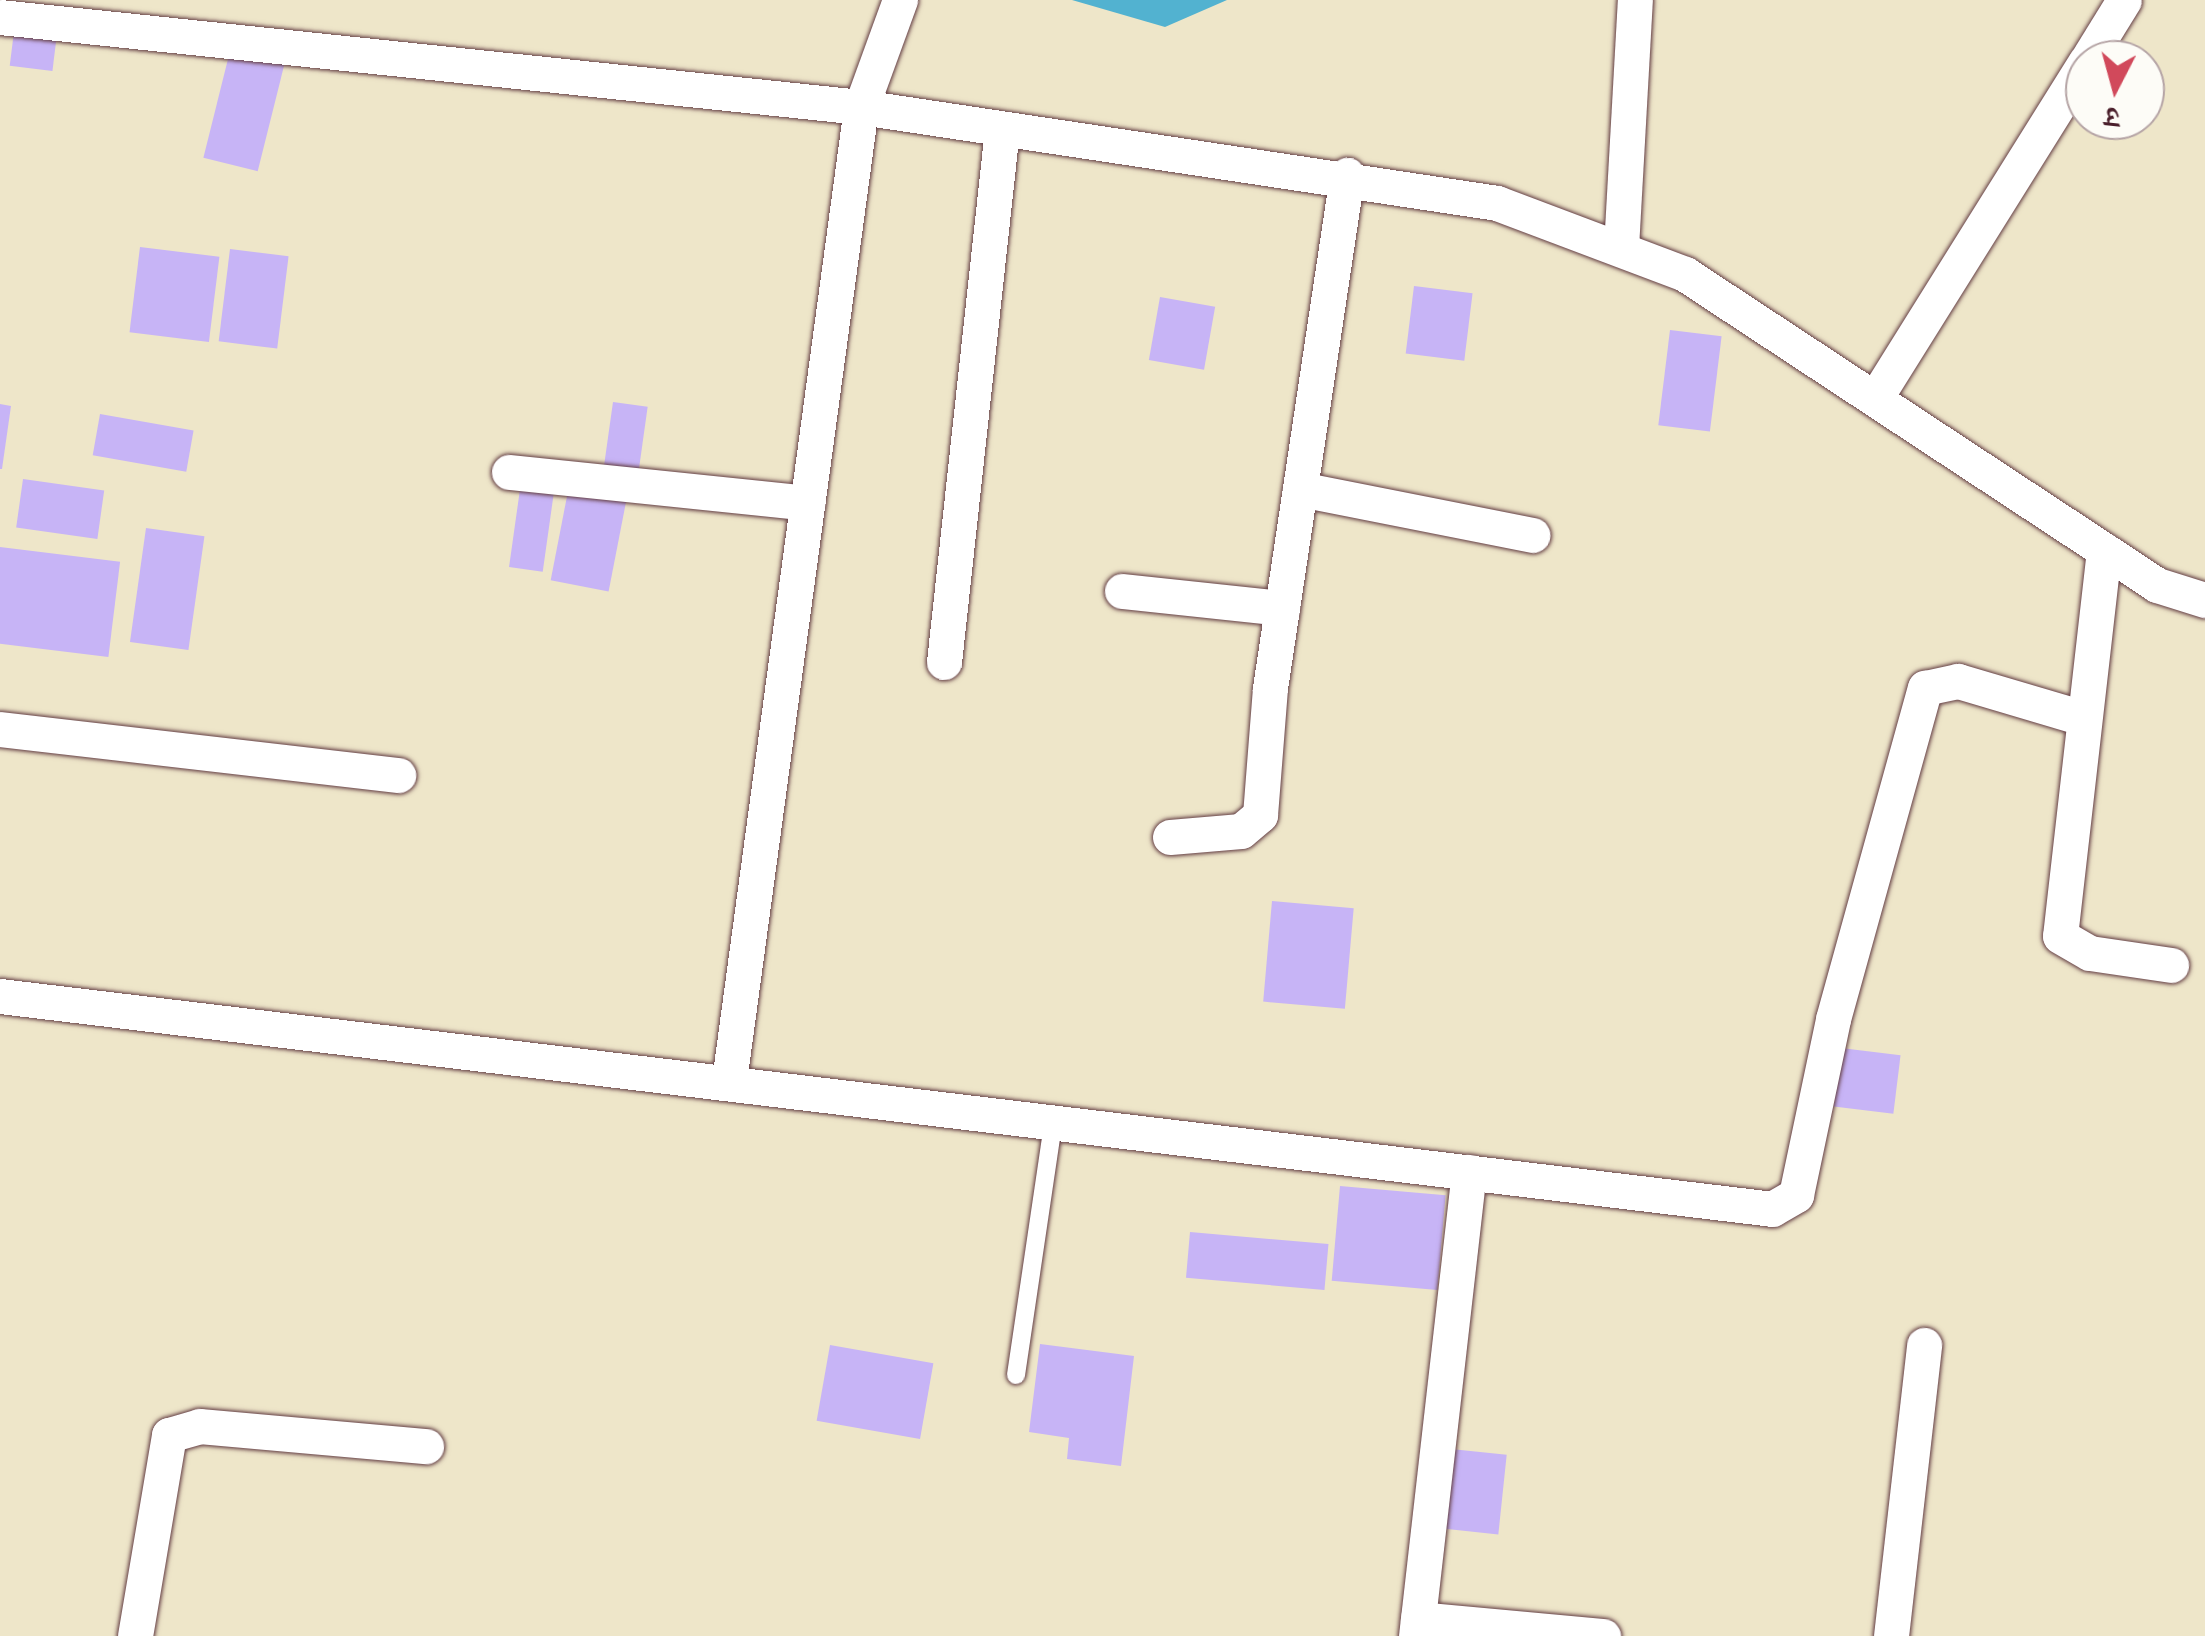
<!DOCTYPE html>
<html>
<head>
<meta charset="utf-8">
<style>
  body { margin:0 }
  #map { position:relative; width:2205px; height:1636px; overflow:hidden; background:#eee6c9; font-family:"Gentium Book Plus","Noto Serif Devanagari",serif }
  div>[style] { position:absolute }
  .water>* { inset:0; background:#52b2d0 }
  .building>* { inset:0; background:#c7b4f6; transform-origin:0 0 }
  .roads { filter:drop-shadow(0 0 2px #633d43) drop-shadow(0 0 2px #633d43) }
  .service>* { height:18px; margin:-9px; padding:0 9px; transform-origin:9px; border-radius:9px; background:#fff }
  .minor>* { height:35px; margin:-17.5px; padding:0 17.5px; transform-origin:17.5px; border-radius:17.5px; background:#fff }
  span { translate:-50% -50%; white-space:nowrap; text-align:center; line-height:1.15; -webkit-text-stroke:8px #fdfcf7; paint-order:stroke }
  .north { position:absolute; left:2065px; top:40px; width:100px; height:100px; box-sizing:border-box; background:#fdfcf7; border:2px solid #b5a4a5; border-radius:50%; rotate:186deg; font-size:28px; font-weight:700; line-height:40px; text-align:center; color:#4a1f2b }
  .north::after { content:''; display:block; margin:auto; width:35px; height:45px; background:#d1495b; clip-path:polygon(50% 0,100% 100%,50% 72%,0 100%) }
</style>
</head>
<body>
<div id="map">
  <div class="water">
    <div style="clip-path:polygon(1072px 0,1227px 0,1165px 27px)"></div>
  </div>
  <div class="building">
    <div style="left:15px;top:23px;width:43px;height:43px;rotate:7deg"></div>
    <div style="left:230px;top:51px;width:56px;height:110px;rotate:14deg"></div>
    <div style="left:140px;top:247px;width:80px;height:86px;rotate:7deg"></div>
    <div style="left:230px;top:249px;width:59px;height:93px;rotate:7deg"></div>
    <div style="left:1414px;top:286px;width:59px;height:68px;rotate:7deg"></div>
    <div style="left:1160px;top:297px;width:56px;height:64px;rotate:10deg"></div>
    <div style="left:1670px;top:330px;width:52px;height:96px;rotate:7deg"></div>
    <div style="left:613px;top:402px;width:35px;height:75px;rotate:8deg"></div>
    <div style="clip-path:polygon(0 404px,11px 406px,2px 469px,0 469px)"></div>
    <div style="left:100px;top:414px;width:95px;height:42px;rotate:10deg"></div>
    <div style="left:522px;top:475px;width:34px;height:93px;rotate:8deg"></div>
    <div style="left:23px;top:479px;width:82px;height:49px;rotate:8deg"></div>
    <div style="left:569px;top:486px;width:59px;height:96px;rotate:11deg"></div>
    <div style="left:146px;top:528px;width:59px;height:115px;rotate:8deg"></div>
    <div style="left:0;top:547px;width:121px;height:96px;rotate:7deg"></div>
    <div style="left:1272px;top:901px;width:82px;height:101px;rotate:5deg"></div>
    <div style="left:1841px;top:1048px;width:60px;height:59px;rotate:7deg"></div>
    <div style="left:1340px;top:1186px;width:106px;height:95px;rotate:5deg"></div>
    <div style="left:1190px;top:1232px;width:139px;height:46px;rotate:5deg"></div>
    <div style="clip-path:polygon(1040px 1344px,1134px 1356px,1121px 1466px,1067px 1459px,1069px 1438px,1029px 1432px)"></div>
    <div style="left:830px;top:1345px;width:105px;height:77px;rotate:10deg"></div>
    <div style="left:1451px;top:1449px;width:56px;height:80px;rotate:6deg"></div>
  </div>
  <div class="roads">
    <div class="service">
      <div style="left:1016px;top:1375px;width:259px;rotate:-81.6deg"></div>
    </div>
    <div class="minor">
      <div style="left:0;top:17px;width:866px;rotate:5.97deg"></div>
      <div style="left:861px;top:107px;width:643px;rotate:8.58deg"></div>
      <div style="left:1497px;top:203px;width:201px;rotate:20.7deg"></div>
      <div style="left:1685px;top:274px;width:565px;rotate:33.38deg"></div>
      <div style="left:2157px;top:585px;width:50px;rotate:17.4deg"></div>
      <div style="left:2087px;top:60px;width:70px;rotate:-58.3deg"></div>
      <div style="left:1621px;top:248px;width:248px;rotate:-86.8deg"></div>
      <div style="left:1876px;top:397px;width:394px;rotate:-58deg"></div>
      <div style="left:509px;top:472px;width:300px;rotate:5.9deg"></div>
      <div style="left:1300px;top:489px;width:237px;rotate:11.2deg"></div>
      <div style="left:2104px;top:550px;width:388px;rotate:96.5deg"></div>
      <div style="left:2060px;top:936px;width:34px;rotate:30deg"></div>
      <div style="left:2090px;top:953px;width:82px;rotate:8.4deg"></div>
      <div style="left:1122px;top:591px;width:161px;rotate:6.1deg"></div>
      <div style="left:944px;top:662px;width:536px;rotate:-83.79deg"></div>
      <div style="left:0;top:729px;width:401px;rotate:6.6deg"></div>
      <div style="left:1170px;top:837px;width:71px;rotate:-4.8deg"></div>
      <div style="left:1241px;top:831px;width:25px;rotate:-40deg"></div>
      <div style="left:1260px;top:815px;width:127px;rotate:-85.5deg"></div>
      <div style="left:1270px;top:688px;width:519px;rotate:-81.46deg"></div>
      <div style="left:0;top:996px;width:1785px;rotate:6.85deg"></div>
      <div style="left:1772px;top:1209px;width:28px;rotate:-30deg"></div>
      <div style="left:1796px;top:1195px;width:180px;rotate:-78.1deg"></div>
      <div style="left:1833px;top:1019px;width:344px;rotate:-74.5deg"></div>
      <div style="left:1925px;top:688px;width:34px;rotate:-12deg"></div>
      <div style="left:1958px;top:681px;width:130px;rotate:16.5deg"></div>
      <div style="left:729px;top:1081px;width:983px;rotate:-82.28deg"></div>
      <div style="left:861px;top:107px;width:114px;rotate:-70deg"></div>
      <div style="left:1418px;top:1619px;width:186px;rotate:5.3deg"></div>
      <div style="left:135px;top:1636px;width:204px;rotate:-80.4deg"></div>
      <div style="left:169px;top:1435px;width:32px;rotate:-16deg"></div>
      <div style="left:200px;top:1426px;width:227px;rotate:5.1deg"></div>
      <div style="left:1416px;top:1636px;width:467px;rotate:-83.5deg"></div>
      <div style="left:1891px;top:1636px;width:293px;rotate:-83.5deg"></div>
    </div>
  </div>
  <div class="north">उ</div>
</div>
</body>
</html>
